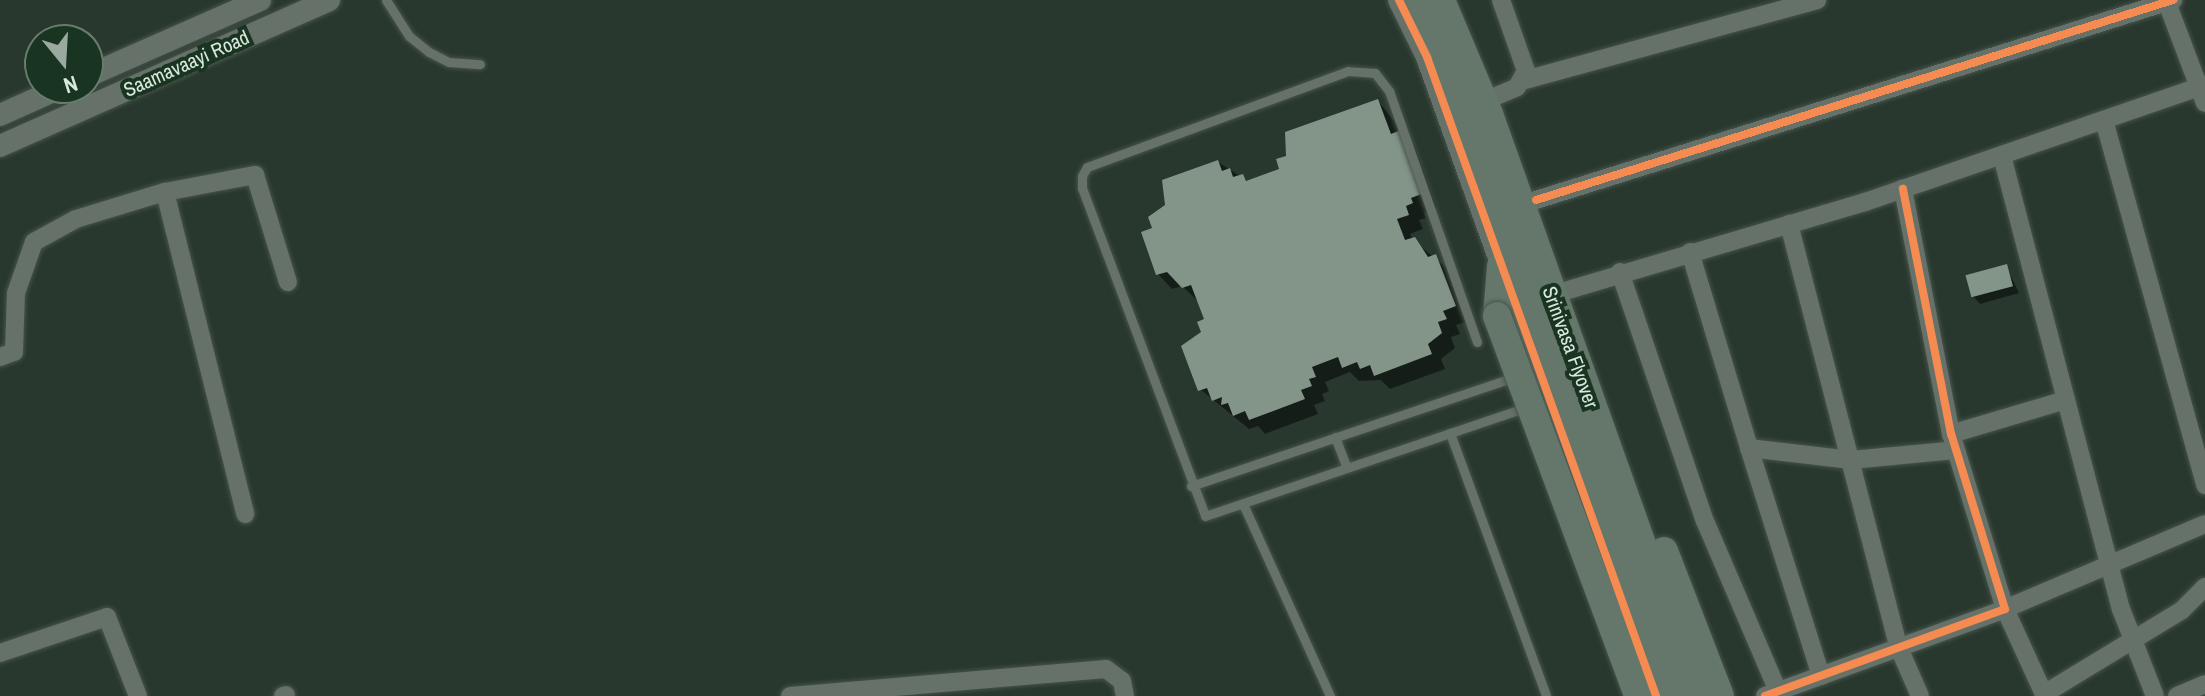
<!DOCTYPE html>
<html>
<head>
<meta charset="utf-8">
<style>
  body { margin:0 }
  #map { position:relative; width:2205px; height:696px; overflow:hidden; background:#29382e; font-family:"Archivo Narrow",sans-serif }
  div>[style] { position:absolute }
  .shadow>* { inset:0; background:#0007 }
  .building>* { inset:0; background:#839488; transform-origin:0 0 }
  .roads { filter:drop-shadow(0 0 2px #46534a) drop-shadow(0 0 2px #46534a) }
  .service>* { height:9px; margin:-4.5px; padding:0 4.5px; transform-origin:4.5px; border-radius:4.5px; background:#657169 }
  .minor>* { height:18px; margin:-9px; padding:0 9px; transform-origin:9px; border-radius:9px; background:#657169 }
  .tertiary>* { height:22px; margin:-11px; padding:0 11px; transform-origin:11px; border-radius:11px; background:#657169 }
  .primary>* { height:28px; margin:-14px; padding:0 14px; transform-origin:14px; border-radius:14px; background:#65776a }
  .bridges { filter:drop-shadow(0 0 2px #46534a) drop-shadow(0 0 2px #46534a) }
  .primary-bridge>* { height:28px; margin:-14px; padding:0 14px; transform-origin:14px; border-radius:14px; background:#65776a }
  .cycleway>* { height:8px; margin:-4px; padding:0 4px; transform-origin:4px; border-radius:4px; background:#f68b52 }
  span { translate:-50% -50%; white-space:nowrap; text-align:center; line-height:1.15; -webkit-text-stroke:8px #193421; paint-order:stroke }
  .street-label { font-size:20px; color:#d9e8dc }
  .north { position:absolute; left:24px; top:24px; width:80px; height:80px; box-sizing:border-box; background:#193421; border:2px solid #667c6c; border-radius:50%; rotate:162deg; font-size:22px; font-weight:700; line-height:32px; text-align:center; color:#d9e8dc }
  .north::after { content:''; display:block; margin:auto; width:28px; height:36px; background:#9baa9f; clip-path:polygon(50% 0,100% 100%,50% 72%,0 100%) }
</style>
</head>
<body>
<div id="map">
  <div class="shadow">
    <div style="clip-path:polygon(1378px 101px,1415px 147px,1437px 208px,1424px 213px,1426px 218px,1419px 220px,1423px 229px,1410px 234px,1413px 240px,1450px 271px,1469px 321px,1456px 325px,1460px 334px,1451px 337px,1455px 348px,1441px 359px,1445px 369px,1390px 389px,1381px 380px,1359px 381px,1350px 372px,1325px 382px,1329px 391px,1322px 394px,1325px 401px,1314px 405px,1318px 414px,1265px 434px,1258px 426px,1249px 429px,1200px 389px,1206px 321px,1200px 303px,1182px 286px,1172px 289px,1158px 274px,1155px 229px,1218px 162px,1249px 182px,1282px 170px)"></div>
    <div style="clip-path:polygon(2006px 266px,2019px 293px,1980px 304px,1973px 296px)"></div>
  </div>
  <div class="building">
    <div style="clip-path:polygon(1378px 99px,1391px 134px,1401px 130px,1424px 193px,1411px 198px,1413px 203px,1406px 206px,1409px 215px,1397px 219px,1405px 240px,1415px 237px,1428px 257px,1436px 254px,1456px 306px,1443px 311px,1447px 319px,1438px 322px,1442px 333px,1428px 344px,1432px 354px,1374px 376px,1370px 365px,1360px 369px,1357px 362px,1342px 368px,1338px 357px,1312px 367px,1316px 377px,1309px 379px,1312px 386px,1301px 390px,1305px 399px,1249px 420px,1245px 411px,1233px 416px,1228px 403px,1221px 405px,1222px 397px,1212px 401px,1207px 388px,1198px 391px,1181px 346px,1201px 332px,1197px 322px,1204px 319px,1191px 285px,1182px 288px,1167px 272px,1156px 275px,1141px 232px,1152px 228px,1148px 217px,1165px 205px,1162px 180px,1218px 160px,1222px 171px,1230px 168px,1233px 177px,1243px 174px,1246px 181px,1279px 169px,1276px 159px,1286px 156px,1285px 132px)"></div>
    <div style="left:2007px;top:264px;width:23px;height:43px;rotate:75deg"></div>
  </div>
  <div class="roads">
    <div class="service">
      <div style="left:386px;top:0;width:43px;rotate:57.4deg"></div>
      <div style="left:409px;top:36px;width:26px;rotate:39deg"></div>
      <div style="left:429px;top:52px;width:22px;rotate:27deg"></div>
      <div style="left:449px;top:62px;width:31px;rotate:4deg"></div>
      <div style="left:1477px;top:342px;width:266px;rotate:-109.3deg"></div>
      <div style="left:1389px;top:91px;width:23px;rotate:-128deg"></div>
      <div style="left:1375px;top:73px;width:27px;rotate:-176deg"></div>
      <div style="left:1348px;top:71px;width:278px;rotate:159.8deg"></div>
      <div style="left:1087px;top:167px;width:10px;rotate:119deg"></div>
      <div style="left:1082px;top:176px;width:12px;rotate:90deg"></div>
      <div style="left:1082px;top:188px;width:350px;rotate:69.4deg"></div>
      <div style="left:1205px;top:516px;width:340px;rotate:-18.7deg"></div>
      <div style="left:1450px;top:433px;width:280px;rotate:69.9deg"></div>
      <div style="left:1335px;top:437px;width:33px;rotate:69deg"></div>
      <div style="left:1191px;top:486px;width:344px;rotate:-18.6deg"></div>
      <div style="left:1243px;top:504px;width:211px;rotate:65.6deg"></div>
    </div>
    <div class="minor">
      <div style="left:2166px;top:0;width:110px;rotate:69.3deg"></div>
      <div style="left:1525px;top:80px;width:303px;rotate:-15.3deg"></div>
      <div style="left:1494px;top:97px;width:25px;rotate:-23deg"></div>
      <div style="left:1517px;top:87px;width:18px;rotate:-61deg"></div>
      <div style="left:1526px;top:71px;width:75px;rotate:-109.4deg"></div>
      <div style="left:2104px;top:120px;width:379px;rotate:74.5deg"></div>
      <div style="left:2002px;top:156px;width:468px;rotate:75.3deg"></div>
      <div style="left:2121px;top:609px;width:93px;rotate:68.7deg"></div>
      <div style="left:165px;top:192px;width:332px;rotate:76deg"></div>
      <div style="left:1536px;top:200px;width:668px;rotate:-17.43deg"></div>
      <div style="left:1789px;top:224px;width:438px;rotate:75.5deg"></div>
      <div style="left:1899px;top:648px;width:52px;rotate:66.4deg"></div>
      <div style="left:1690px;top:252px;width:205px;rotate:73.2deg"></div>
      <div style="left:1620px;top:272px;width:263px;rotate:71.2deg"></div>
      <div style="left:1705px;top:521px;width:185px;rotate:66.8deg"></div>
      <div style="left:1568px;top:290px;width:310px;rotate:-16.5deg"></div>
      <div style="left:1865px;top:202px;width:360px;rotate:-19deg"></div>
      <div style="left:0;top:357px;width:15px;rotate:-20deg"></div>
      <div style="left:14px;top:352px;width:59px;rotate:-88.1deg"></div>
      <div style="left:16px;top:293px;width:54px;rotate:-70.6deg"></div>
      <div style="left:34px;top:242px;width:48px;rotate:-28.7deg"></div>
      <div style="left:76px;top:219px;width:93px;rotate:-16.9deg"></div>
      <div style="left:165px;top:192px;width:92px;rotate:-10.7deg"></div>
      <div style="left:255px;top:175px;width:112px;rotate:72.9deg"></div>
      <div style="left:1951px;top:434px;width:120px;rotate:-16.5deg"></div>
      <div style="left:2205px;top:524px;width:217px;rotate:157deg"></div>
      <div style="left:2005px;top:609px;width:94px;rotate:65.4deg"></div>
      <div style="left:2044px;top:694px;width:162px;rotate:-31.3deg"></div>
      <div style="left:2182px;top:610px;width:33px;rotate:-45deg"></div>
      <div style="left:0;top:653px;width:113px;rotate:-18.6deg"></div>
      <div style="left:107px;top:617px;width:85px;rotate:68.6deg"></div>
      <div style="left:1821px;top:676px;width:239px;rotate:-107.5deg"></div>
      <div style="left:1749px;top:448px;width:103px;rotate:6.7deg"></div>
      <div style="left:1851px;top:460px;width:105px;rotate:-5.4deg"></div>
      <div style="left:283px;top:696px;width:3px;rotate:-18deg"></div>
      <div style="left:790px;top:696px;width:317px;rotate:-4.9deg"></div>
      <div style="left:1106px;top:669px;width:20px;rotate:37deg"></div>
      <div style="left:1122px;top:681px;width:15px;rotate:79deg"></div>
      <div style="left:1765px;top:696px;width:255px;rotate:-19.9deg"></div>
      <div style="left:2005px;top:609px;width:183px;rotate:-107.1deg"></div>
      <div style="left:1951px;top:434px;width:250px;rotate:-101.1deg"></div>
      <div style="left:2177px;top:696px;width:30px;rotate:-23deg"></div>
    </div>
    <div class="tertiary">
      <div style="left:1399px;top:0;width:64px;rotate:63.8deg"></div>
      <div style="left:1427px;top:57px;width:679px;rotate:70.28deg"></div>
      <div style="left:88px;top:76px;width:188px;rotate:-23.8deg"></div>
      <div style="left:0;top:115px;width:66px;rotate:-24.2deg"></div>
      <div style="left:0;top:146px;width:360px;rotate:-23.9deg"></div>
    </div>
    <div class="primary">
      <div style="left:1421px;top:0;width:111px;rotate:67.8deg"></div>
      <div style="left:1463px;top:103px;width:629px;rotate:70.5deg"></div>
      <div style="left:1441px;top:0;width:124px;rotate:67.2deg"></div>
      <div style="left:1489px;top:114px;width:618px;rotate:70.42deg"></div>
      <div style="left:1497px;top:316px;width:50px;rotate:-85.4deg"></div>
      <div style="left:1664px;top:551px;width:155px;rotate:68.9deg"></div>
    </div>
  </div>
  <div class="bridges">
    <div class="primary-bridge">
      <div style="left:1497px;top:316px;width:405px;rotate:69.6deg"></div>
    </div>
  </div>
  <div class="cycleway">
    <div style="left:1399px;top:0;width:64px;rotate:63.8deg"></div>
    <div style="left:1427px;top:57px;width:679px;rotate:70.28deg"></div>
    <div style="left:1536px;top:200px;width:668px;rotate:-17.43deg"></div>
    <div style="left:1765px;top:696px;width:255px;rotate:-19.9deg"></div>
    <div style="left:2005px;top:609px;width:183px;rotate:-107.1deg"></div>
    <div style="left:1951px;top:434px;width:250px;rotate:-101.1deg"></div>
  </div>
  <div class="street-label">
    <span style="left:186px;top:63px;rotate:-24deg">Saamavaayi Road</span>
    <span style="left:1571px;top:347px;rotate:70deg">Srinivasa Flyover</span>
  </div>
  <div class="north">N</div>
</div>
</body>
</html>
